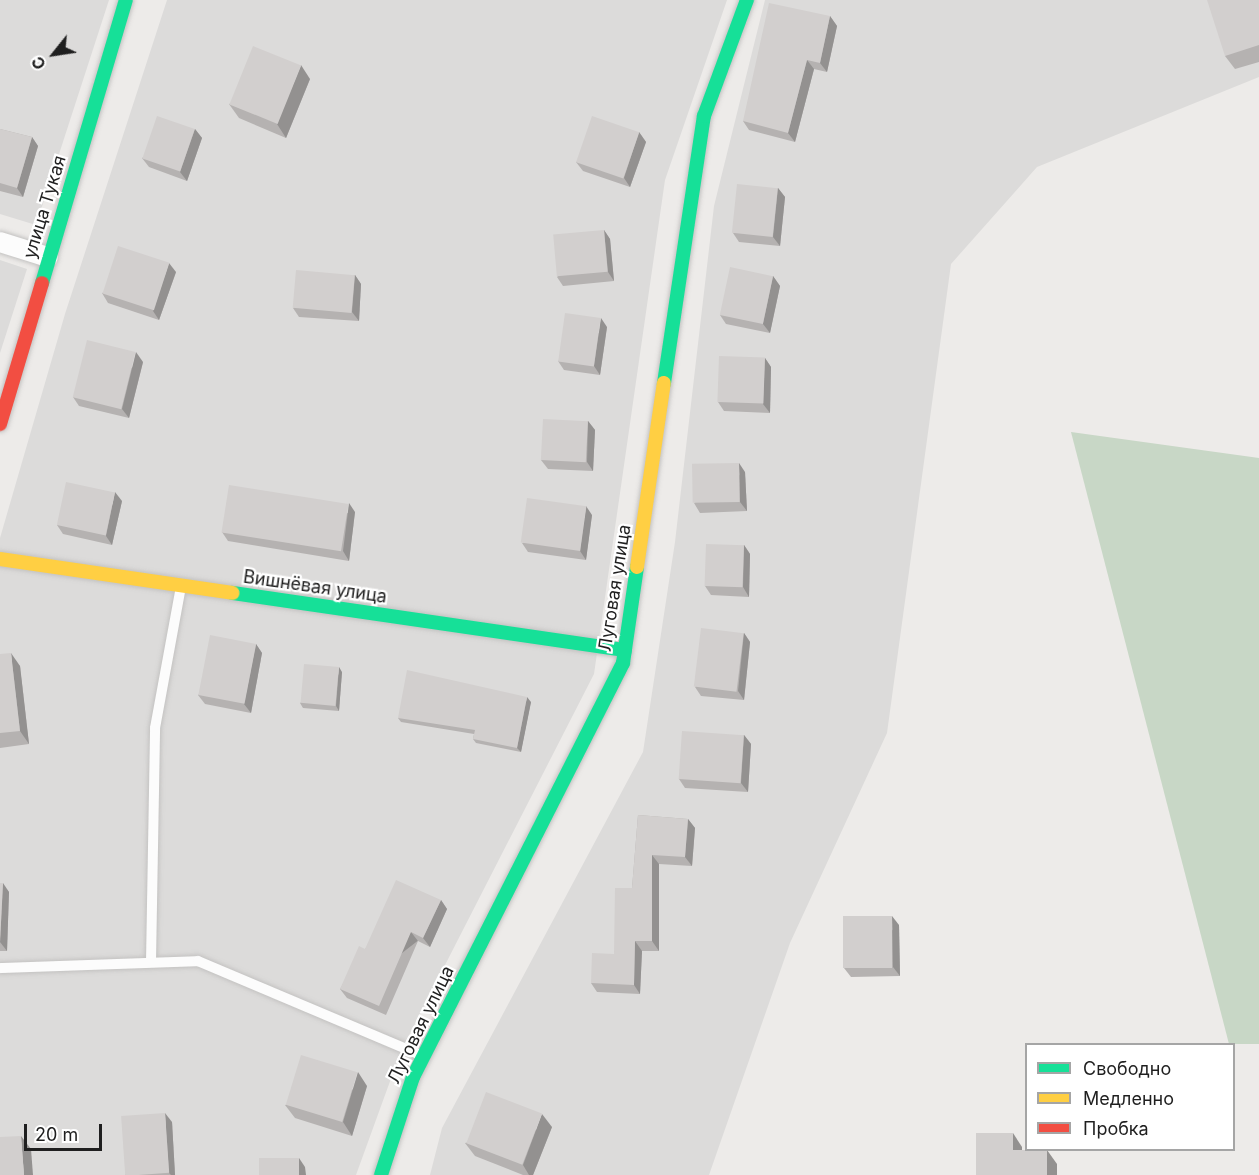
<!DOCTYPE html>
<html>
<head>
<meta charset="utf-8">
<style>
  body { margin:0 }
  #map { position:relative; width:1259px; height:1175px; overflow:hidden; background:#edebe9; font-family:Inter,sans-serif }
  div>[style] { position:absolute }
  .residential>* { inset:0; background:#dcdbda }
  .cemetery>* { inset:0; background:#c8d7c6 }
  .roads { filter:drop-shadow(0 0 2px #c3c2c1) drop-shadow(0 0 2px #c3c2c1) }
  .lane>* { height:10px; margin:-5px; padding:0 5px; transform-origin:5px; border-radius:5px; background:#fcfcfc }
  .street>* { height:20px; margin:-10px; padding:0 10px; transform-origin:10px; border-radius:10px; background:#fcfcfc }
  .fast>* { height:14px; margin:-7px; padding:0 7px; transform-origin:7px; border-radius:7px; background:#16e098 }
  .slow>* { height:14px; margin:-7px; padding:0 7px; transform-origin:7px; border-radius:7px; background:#ffcf43 }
  .jam>* { height:14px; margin:-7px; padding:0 7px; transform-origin:7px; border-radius:7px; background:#f24e42 }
  .wall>* { inset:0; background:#b5b2b1 }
  .shaded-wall>* { inset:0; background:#939190; transform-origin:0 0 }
  .building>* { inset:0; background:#d2cfce; transform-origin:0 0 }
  span { translate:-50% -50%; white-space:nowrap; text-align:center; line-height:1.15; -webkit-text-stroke:4.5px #fff; paint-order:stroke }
  .street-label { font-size:18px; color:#1f1f1f }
  .legend { position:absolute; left:1025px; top:1043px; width:210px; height:108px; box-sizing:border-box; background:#fff; border:2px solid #a5a5a5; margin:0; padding:8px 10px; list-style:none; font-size:18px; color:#1f1f1f }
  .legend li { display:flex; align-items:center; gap:12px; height:30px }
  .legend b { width:30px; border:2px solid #a5a5a5 }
  .north { position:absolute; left:24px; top:24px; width:60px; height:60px; -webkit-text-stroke:4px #fff; paint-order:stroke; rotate:240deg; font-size:16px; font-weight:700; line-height:24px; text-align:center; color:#1f1f1f }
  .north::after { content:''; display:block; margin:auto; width:21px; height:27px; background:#1f1f1f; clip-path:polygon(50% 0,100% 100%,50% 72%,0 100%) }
  .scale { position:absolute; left:24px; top:1124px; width:78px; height:27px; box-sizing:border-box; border:3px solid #1f1f1f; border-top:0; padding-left:8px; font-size:18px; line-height:21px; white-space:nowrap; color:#1f1f1f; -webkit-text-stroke:4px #fff; paint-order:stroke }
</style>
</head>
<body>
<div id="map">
  <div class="residential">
    <div style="clip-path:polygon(0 0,109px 0,36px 225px,0 214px)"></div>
    <div style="clip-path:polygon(167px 0,727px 0,665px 180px,594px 674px,401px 1051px,356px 1175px,0 1175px,0 538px,65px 314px)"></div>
    <div style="clip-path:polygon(765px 0,1259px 0,1259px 77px,1037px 167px,951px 264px,887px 733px,790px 943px,709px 1175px,430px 1175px,442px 1128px,643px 752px,675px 542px,714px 206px)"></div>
    <div style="clip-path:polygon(0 260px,27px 269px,0 353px)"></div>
  </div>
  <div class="cemetery">
    <div style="clip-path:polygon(1071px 432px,1259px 458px,1259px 1044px,1229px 1044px)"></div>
  </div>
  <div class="roads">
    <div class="lane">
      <div style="left:151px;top:962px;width:234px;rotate:-89deg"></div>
      <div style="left:155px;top:728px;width:143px;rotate:-79.6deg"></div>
      <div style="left:0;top:968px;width:198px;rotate:-2deg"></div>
      <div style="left:198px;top:961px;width:244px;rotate:22.9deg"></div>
    </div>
    <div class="street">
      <div style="left:0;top:242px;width:50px;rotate:17.4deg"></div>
    </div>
    <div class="fast">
      <div style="left:42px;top:283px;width:295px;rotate:-73.5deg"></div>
      <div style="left:664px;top:383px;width:270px;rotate:-81.5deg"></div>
      <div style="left:704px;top:116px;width:124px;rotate:-69.7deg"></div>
      <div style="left:233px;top:593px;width:396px;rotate:8.3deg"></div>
      <div style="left:381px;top:1175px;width:103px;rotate:-71.9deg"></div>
      <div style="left:413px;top:1077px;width:464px;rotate:-63.1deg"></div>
      <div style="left:623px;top:663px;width:97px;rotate:-81.7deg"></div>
    </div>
    <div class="slow">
      <div style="left:0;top:559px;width:235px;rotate:8.3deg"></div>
      <div style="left:637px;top:567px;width:186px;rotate:-81.7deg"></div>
    </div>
    <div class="jam">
      <div style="left:0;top:424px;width:147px;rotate:-73.4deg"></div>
    </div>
  </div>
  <div class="wall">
    <div style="clip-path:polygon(1259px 0,1259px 62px,1235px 69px,1225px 56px)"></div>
    <div style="clip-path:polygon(830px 16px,837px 26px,827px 72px,814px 69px,795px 142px,749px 130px,743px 121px)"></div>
    <div style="clip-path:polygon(310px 79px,286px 138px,239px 118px,229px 104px)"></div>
    <div style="clip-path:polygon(0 129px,32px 137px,38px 146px,23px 197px,0 191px)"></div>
    <div style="clip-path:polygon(195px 129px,202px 138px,187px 181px,149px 167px,142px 158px)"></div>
    <div style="clip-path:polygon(639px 132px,646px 142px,630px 187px,583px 171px,576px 162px)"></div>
    <div style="clip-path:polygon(778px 188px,785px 197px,780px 246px,739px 242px,733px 233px)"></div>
    <div style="clip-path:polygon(604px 230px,610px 239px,614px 281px,563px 286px,557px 277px)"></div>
    <div style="clip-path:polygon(176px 272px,159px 320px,108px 303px,102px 293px)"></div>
    <div style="clip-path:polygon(355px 275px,361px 284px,359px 321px,299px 317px,293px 308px)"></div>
    <div style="clip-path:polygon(773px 276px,780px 286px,770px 333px,726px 324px,720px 315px)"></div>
    <div style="clip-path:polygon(607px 327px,600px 375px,564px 370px,558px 361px)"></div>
    <div style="clip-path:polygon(765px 358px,771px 367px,770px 413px,724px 411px,718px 402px)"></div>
    <div style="clip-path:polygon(143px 362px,129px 418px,79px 406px,73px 397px)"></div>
    <div style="clip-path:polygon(588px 421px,595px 430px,593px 471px,548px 469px,541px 460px)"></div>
    <div style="clip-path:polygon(745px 472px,747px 511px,700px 513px,694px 503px)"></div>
    <div style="clip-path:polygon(122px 501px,112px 545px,63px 534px,57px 525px)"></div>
    <div style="clip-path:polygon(355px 512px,349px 561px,228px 541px,222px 532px)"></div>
    <div style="clip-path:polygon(592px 515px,586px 560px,528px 552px,522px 543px)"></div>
    <div style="clip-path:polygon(744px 545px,750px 554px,749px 597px,711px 595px,705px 586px)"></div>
    <div style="clip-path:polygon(744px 633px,750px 642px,744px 700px,701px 696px,695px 687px)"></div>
    <div style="clip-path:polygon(256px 644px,262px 653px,251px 713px,205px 704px,198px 695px)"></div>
    <div style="clip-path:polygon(0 654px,20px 666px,29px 744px,0 748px)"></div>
    <div style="clip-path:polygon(342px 672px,339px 711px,303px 708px,300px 703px)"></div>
    <div style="clip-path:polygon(531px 702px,521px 752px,476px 743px,473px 739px,474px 734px,401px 722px,398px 718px)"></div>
    <div style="clip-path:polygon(744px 735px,751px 744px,748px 792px,685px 788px,679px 779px)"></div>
    <div style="clip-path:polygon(638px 815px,688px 819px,695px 828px,692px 866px,659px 864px,659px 951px,642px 951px,640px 994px,597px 992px,591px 983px,614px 954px,632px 888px)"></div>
    <div style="clip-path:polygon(0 883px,9px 892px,7px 951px,0 951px)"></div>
    <div style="clip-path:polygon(441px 900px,447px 909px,430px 947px,418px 941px,386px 1015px,347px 998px,340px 989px,365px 949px)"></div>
    <div style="clip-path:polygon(899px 925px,900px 976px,851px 977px,844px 968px)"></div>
    <div style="clip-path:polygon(367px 1086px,352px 1136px,295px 1118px,285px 1105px)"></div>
    <div style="clip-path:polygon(172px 1122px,175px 1175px,125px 1175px)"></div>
    <div style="clip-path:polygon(552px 1127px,533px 1175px,523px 1175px,475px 1156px,465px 1143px)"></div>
  </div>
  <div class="shaded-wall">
    <div style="clip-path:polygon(830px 16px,837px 26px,827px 72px,820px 63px)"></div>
    <div style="clip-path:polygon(807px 60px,814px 69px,795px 142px,788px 133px)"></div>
    <div style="clip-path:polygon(301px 65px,310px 79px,286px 138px,277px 124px)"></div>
    <div style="clip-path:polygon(195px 129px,202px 138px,187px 181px,180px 172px)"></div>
    <div style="clip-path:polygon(639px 132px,646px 142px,630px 187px,624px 178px)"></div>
    <div style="clip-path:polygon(32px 137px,38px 146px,23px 197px,17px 188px)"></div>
    <div style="clip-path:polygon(778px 188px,785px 197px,780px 246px,773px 237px)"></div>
    <div style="clip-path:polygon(604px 230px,610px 239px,614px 281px,608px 272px)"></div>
    <div style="clip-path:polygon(169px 263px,176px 272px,159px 320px,153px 311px)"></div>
    <div style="clip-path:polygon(355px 275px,361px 284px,359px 321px,352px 312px)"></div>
    <div style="clip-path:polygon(773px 276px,780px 286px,770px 333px,763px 324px)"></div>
    <div style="clip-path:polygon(601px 318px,607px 327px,600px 375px,594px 366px)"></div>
    <div style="clip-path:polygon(136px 352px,143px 362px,129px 418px,122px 409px)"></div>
    <div style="clip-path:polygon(765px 358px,771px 367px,770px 413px,763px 404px)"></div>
    <div style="clip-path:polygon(588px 421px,595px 430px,593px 471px,587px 462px)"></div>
    <div style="clip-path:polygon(739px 463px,745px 472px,747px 511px,740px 502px)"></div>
    <div style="clip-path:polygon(115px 492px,122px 501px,112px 545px,106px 536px)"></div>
    <div style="clip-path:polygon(349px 503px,355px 512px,349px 561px,343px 551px)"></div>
    <div style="clip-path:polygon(586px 506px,592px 515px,586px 560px,580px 551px)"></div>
    <div style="clip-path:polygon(744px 545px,750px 554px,749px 597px,743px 587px)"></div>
    <div style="clip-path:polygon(744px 633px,750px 642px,744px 700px,738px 691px)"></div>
    <div style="clip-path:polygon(256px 644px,262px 653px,251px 713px,244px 704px)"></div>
    <div style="clip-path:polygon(11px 653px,20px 666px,29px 744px,20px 731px)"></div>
    <div style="clip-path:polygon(339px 667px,342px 672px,339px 711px,336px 706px)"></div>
    <div style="clip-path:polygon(527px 697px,531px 702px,521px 752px,517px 748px)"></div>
    <div style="clip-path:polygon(744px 735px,751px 744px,748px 792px,741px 783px)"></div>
    <div style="clip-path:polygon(688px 819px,695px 828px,692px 866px,685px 857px)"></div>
    <div style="clip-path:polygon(652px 855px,659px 864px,659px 951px,652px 941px)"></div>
    <div style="clip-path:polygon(3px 883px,9px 892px,7px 951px,0 942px)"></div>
    <div style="clip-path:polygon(441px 900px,447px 909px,430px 947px,423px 938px)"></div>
    <div style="clip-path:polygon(892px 916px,899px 925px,900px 976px,893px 967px)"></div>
    <div style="left:411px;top:932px;width:11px;height:81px;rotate:52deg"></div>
    <div style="clip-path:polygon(635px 941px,642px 951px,640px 994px,634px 985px)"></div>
    <div style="clip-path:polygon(358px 1072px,367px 1086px,352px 1136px,343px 1122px)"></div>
    <div style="clip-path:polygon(165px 1113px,172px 1122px,175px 1175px,171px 1175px,169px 1173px)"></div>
    <div style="clip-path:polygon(542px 1114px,552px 1127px,533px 1175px,529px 1175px,523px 1165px)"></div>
    <div style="clip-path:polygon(1013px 1133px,1022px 1147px,1022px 1163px,1013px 1150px)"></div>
    <div style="clip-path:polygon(21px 1136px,31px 1149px,33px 1175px,24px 1175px)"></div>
    <div style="clip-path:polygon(1047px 1150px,1057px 1164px,1057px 1175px,1047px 1175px)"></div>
    <div style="clip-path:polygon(299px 1158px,305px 1167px,306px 1175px,299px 1175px)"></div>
  </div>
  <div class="building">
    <div style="clip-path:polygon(1207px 0,1259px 0,1259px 45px,1225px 56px)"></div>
    <div style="clip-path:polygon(769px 3px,830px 16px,820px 63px,807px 60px,788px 133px,743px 121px)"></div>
    <div style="left:253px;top:46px;width:52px;height:63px;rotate:22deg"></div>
    <div style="left:157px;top:116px;width:40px;height:45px;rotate:19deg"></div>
    <div style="left:592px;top:116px;width:50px;height:49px;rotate:19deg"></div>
    <div style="clip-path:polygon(0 129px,32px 137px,17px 188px,0 183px)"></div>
    <div style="left:737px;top:184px;width:41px;height:49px;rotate:6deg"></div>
    <div style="left:604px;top:230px;width:42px;height:51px;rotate:85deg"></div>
    <div style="left:118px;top:246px;width:54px;height:50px;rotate:18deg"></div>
    <div style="left:730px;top:267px;width:44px;height:49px;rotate:12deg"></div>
    <div style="left:296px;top:270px;width:59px;height:38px;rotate:5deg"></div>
    <div style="left:565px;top:313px;width:36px;height:49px;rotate:8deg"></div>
    <div style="left:87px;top:340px;width:50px;height:59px;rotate:14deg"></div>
    <div style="left:719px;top:356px;width:46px;height:46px;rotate:2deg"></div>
    <div style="left:543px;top:419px;width:45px;height:41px;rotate:3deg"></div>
    <div style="left:739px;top:463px;width:39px;height:47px;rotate:89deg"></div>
    <div style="left:66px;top:482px;width:50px;height:44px;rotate:12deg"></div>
    <div style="left:229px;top:485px;width:121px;height:48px;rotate:9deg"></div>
    <div style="left:527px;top:498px;width:60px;height:45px;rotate:8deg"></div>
    <div style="left:706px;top:544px;width:38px;height:42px;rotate:2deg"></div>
    <div style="left:701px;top:628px;width:43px;height:59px;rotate:7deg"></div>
    <div style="left:210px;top:635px;width:47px;height:61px;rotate:11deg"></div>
    <div style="clip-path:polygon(11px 653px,20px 731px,0 733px,0 654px)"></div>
    <div style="left:304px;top:664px;width:35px;height:39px;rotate:5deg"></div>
    <div style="clip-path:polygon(407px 670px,527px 697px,517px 748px,473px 739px,475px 730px,398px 718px)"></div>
    <div style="left:682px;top:731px;width:62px;height:48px;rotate:4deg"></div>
    <div style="clip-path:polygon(638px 815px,688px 819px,685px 857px,652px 855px,652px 941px,635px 941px,634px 985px,591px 983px,592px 953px,614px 954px,615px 888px,632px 888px)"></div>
    <div style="clip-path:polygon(396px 880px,441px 900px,423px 938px,411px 932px,379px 1006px,340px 989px,359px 946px,365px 949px)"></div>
    <div style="clip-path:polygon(0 883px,3px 883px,0 942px)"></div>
    <div style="left:843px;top:916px;width:49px;height:52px"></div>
    <div style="left:301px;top:1055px;width:59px;height:52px;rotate:17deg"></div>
    <div style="left:486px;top:1092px;width:60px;height:55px;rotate:21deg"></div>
    <div style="left:165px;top:1113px;width:60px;height:44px;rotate:86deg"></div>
    <div style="clip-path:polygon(976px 1133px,1013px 1133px,1013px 1150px,1047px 1150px,1047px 1175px,976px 1175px)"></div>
    <div style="clip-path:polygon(21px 1136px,24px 1175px,0 1175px,0 1137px)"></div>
    <div style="left:299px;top:1158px;width:17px;height:40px;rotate:90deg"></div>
  </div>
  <div class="street-label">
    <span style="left:45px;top:207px;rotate:-73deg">улица Тукая</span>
    <span style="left:315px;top:587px;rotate:8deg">Вишнёвая улица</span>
    <span style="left:615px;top:588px;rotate:-81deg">Луговая улица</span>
    <span style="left:421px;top:1025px;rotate:-64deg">Луговая улица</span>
  </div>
  <ul class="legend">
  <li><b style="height:8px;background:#16e098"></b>Свободно</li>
  <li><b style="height:8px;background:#ffcf43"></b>Медленно</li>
  <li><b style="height:8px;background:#f24e42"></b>Пробка</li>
  </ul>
  <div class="north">С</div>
  <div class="scale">20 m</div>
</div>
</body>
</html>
